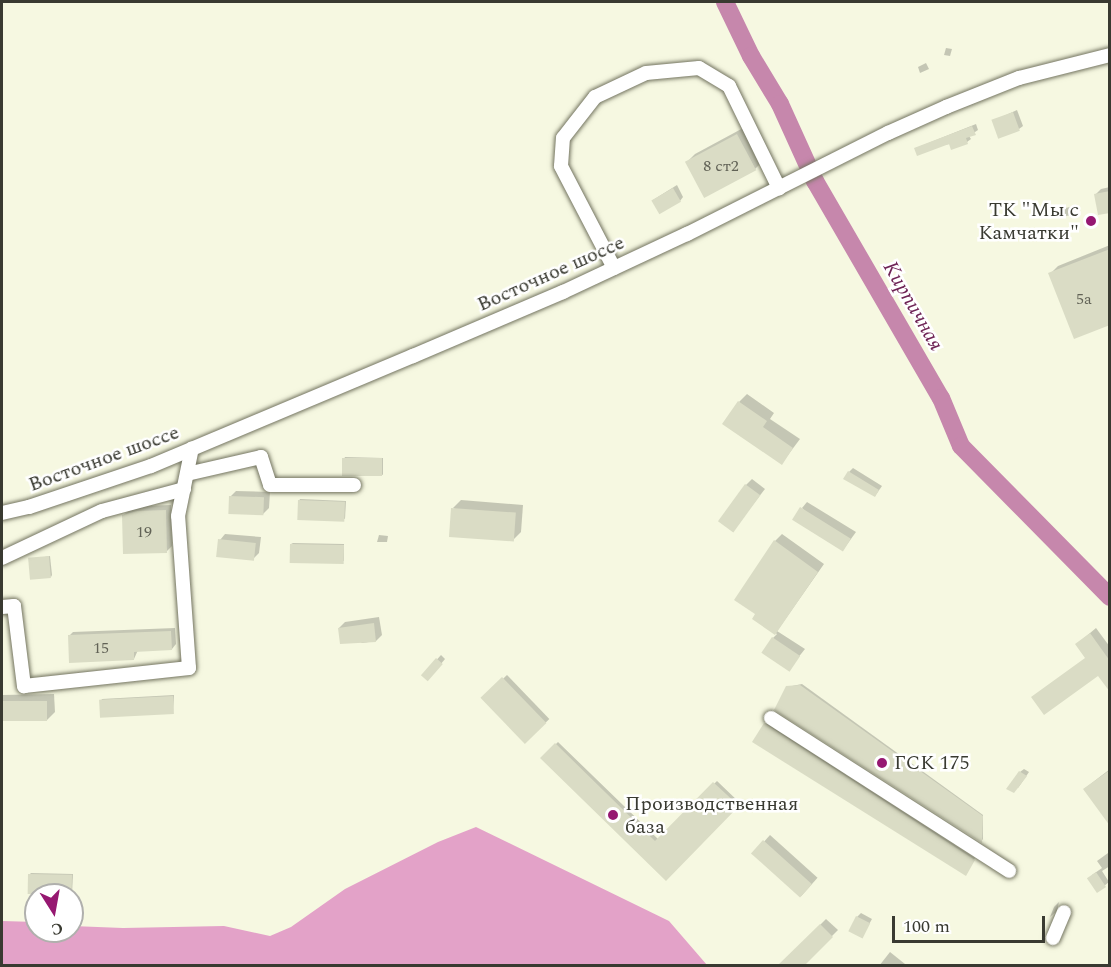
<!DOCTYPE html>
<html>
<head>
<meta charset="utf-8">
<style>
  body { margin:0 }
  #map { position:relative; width:1111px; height:967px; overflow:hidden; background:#f6f8e1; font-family:Spectral,serif }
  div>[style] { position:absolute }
  .forest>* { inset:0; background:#e3a2c8 }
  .shadow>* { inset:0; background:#0003; transform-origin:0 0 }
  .river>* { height:18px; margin:-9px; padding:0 9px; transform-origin:9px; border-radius:9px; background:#c687ac }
  .building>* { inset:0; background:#dadcc5; transform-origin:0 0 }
  .roads { filter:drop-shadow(0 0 2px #737460) drop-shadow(0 0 2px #737460) }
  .minor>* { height:14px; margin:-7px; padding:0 7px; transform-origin:7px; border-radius:7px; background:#fff }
  .dots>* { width:16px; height:16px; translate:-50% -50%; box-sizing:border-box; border:3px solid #fff; border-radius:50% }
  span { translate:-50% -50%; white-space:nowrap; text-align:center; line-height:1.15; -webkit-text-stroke:5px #fff; paint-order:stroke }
  .number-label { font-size:16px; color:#616256 }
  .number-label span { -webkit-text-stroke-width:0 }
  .poi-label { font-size:20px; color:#393a31 }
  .right { translate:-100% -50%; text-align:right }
  .left { translate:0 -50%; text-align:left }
  .street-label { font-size:20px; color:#393a31 }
  .water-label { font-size:21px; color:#6f2556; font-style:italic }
  .frame { position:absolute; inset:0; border:3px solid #393a31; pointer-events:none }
  .north { position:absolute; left:24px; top:883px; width:60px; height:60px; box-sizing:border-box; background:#fff; border:2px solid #b0b0ad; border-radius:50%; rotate:169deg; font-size:16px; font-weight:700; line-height:24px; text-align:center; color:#393a31 }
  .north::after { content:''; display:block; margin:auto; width:21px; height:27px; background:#961871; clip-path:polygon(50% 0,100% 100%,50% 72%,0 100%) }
  .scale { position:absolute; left:892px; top:916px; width:153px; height:27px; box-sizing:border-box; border:3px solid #393a31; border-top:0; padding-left:8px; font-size:18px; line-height:21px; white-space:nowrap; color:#393a31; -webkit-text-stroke:4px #fff; paint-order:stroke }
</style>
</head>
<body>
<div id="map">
  <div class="forest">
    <div style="clip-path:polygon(476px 827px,669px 921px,707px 965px,2px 965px,2px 921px,36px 922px,36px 931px,72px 931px,72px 926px,123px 928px,224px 926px,270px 936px,291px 927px,345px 889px,438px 842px)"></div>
  </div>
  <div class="shadow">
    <div style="clip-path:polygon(946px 48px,952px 49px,950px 56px,944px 55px)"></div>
    <div style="clip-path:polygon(926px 63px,929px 69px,920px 73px,918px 67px)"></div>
    <div style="clip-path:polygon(1017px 110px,1023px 126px,1019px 129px,993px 121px)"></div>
    <div style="clip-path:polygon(976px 124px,978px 130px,969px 136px,971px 139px,967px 142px,916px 148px)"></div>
    <div style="clip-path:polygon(745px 127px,763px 161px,755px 169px,687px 162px,695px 154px)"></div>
    <div style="clip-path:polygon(677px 185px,683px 197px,680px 201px,653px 200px)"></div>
    <div style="clip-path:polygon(1110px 187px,1110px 211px,1095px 195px,1101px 189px)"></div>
    <div style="clip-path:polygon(1070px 207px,1071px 215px,1062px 217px,1061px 209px)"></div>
    <div style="clip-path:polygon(1110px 245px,1110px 324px,1050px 274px,1058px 266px)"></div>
    <div style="clip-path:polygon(747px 394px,774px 413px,770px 419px,800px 439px,782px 463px,739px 402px)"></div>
    <div style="clip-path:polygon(345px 457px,383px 458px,383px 475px,344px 459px)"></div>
    <div style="clip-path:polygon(853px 468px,882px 486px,875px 496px,849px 472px)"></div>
    <div style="clip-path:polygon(752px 479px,765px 489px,733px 530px,746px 485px)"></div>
    <div style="clip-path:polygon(236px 491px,270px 492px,269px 508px,263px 514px,230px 497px)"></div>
    <div style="clip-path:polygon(300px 499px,346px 501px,345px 519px,299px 501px)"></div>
    <div style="clip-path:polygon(461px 500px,523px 505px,521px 532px,513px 540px,453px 508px)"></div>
    <div style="clip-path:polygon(807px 502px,856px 532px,843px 550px,802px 508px)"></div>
    <div style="clip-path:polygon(171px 505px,172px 546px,166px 552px,123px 516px,129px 510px,144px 506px)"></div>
    <div style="clip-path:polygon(225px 534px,261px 537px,259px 553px,253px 559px,220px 540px)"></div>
    <div style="clip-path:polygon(782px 534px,824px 564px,777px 631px,805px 649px,789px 669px,773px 638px,777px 634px,754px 619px,775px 541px)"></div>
    <div style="clip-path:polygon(379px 535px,388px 536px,387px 542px,377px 542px)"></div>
    <div style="clip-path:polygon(293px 543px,344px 544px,344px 561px,291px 544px)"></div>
    <div style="clip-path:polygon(50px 556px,52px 575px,51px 577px,29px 560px)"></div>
    <div style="clip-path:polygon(379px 617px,382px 635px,376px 641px,362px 643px,339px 628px,345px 622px)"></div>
    <div style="clip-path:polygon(175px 628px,176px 644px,172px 649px,138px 650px,134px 659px,69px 636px,73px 632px)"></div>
    <div style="clip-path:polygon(1096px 628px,1110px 647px,1110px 690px,1077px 644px)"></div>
    <div style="clip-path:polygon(441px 655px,445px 659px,431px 676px,423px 675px)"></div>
    <div style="left:507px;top:675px;width:61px;height:33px;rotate:46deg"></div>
    <div style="clip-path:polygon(802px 684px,983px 815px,983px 840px,787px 687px)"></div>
    <div style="clip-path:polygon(54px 694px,55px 712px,47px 720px,2px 721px,2px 695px)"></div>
    <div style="clip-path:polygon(174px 695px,173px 713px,101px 701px,102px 699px)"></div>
    <div style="clip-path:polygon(766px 723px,975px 858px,967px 873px,765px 724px)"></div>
    <div style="clip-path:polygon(558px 742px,658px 839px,717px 781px,740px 803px,666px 879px,542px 758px)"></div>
    <div style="clip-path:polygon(1024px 769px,1029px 772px,1018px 788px,1020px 772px)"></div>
    <div style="clip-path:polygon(1110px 769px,1110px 824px,1084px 789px)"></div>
    <div style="left:770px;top:835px;width:64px;height:25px;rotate:42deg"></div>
    <div style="clip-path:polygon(1108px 853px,1110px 866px,1102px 871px,1109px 882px,1098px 891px,1092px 875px,1102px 868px,1097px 861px)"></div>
    <div style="clip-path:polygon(31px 873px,73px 874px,72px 894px,29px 875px)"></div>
    <div style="clip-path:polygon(1059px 902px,1057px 911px,1050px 917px,1054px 907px)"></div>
    <div style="clip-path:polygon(861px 913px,872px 919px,862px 937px,857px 917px)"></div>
    <div style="clip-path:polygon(826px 919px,838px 930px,802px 966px,783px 962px)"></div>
    <div style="clip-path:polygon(890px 952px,905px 964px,904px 966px,879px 966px)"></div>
  </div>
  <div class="river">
    <div style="left:725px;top:2px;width:60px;rotate:64.3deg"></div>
    <div style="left:751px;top:56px;width:56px;rotate:58.9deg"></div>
    <div style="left:780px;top:104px;width:85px;rotate:65.6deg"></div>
    <div style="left:815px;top:181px;width:251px;rotate:59.9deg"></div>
    <div style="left:941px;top:398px;width:52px;rotate:67.4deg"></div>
    <div style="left:961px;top:446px;width:212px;rotate:45.4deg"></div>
  </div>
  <div class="building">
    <div style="left:1013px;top:112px;width:20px;height:23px;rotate:70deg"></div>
    <div style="clip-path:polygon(972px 126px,976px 135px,966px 138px,968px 144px,951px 150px,949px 144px,917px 156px,914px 148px)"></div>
    <div style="left:737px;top:134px;width:41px;height:59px;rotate:62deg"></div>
    <div style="left:673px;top:188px;width:16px;height:25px;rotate:60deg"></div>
    <div style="clip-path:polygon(1110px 191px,1110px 213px,1098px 215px,1094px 194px)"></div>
    <div style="clip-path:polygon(1110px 249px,1110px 325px,1074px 339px,1048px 273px)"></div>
    <div style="clip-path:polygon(738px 401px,767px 421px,763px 427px,793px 448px,782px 465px,722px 424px)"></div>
    <div style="left:342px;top:458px;width:40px;height:18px"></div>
    <div style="clip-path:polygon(848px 471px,879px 490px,875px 497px,843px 479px)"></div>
    <div style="left:745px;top:484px;width:19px;height:46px;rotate:36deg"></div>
    <div style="left:229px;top:496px;width:35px;height:18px;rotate:2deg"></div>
    <div style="left:298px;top:500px;width:47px;height:20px;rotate:2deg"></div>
    <div style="left:800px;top:507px;width:60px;height:15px;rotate:32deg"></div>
    <div style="left:451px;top:508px;width:65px;height:29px;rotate:4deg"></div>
    <div style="clip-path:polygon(166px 510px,167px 553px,123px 554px,122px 515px,137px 511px)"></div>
    <div style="left:218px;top:539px;width:38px;height:18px;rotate:6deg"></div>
    <div style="clip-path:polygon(774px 540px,818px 572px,775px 635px,752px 619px,755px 614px,734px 600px)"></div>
    <div style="left:290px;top:544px;width:54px;height:19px;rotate:1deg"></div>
    <div style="left:49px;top:556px;width:22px;height:21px;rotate:85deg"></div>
    <div style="clip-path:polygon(374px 623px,376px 642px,340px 644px,338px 628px)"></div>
    <div style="clip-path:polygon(171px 631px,172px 650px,134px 652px,134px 660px,69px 663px,68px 635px)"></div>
    <div style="clip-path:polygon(1090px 633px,1110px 661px,1110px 692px,1098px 676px,1044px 715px,1031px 697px,1085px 658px,1075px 644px)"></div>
    <div style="left:772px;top:637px;width:34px;height:19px;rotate:34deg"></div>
    <div style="left:436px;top:658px;width:9px;height:23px;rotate:41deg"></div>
    <div style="left:502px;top:677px;width:64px;height:30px;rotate:46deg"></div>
    <div style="clip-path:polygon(800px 685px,983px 816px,982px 843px,774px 710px,786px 686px)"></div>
    <div style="left:173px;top:696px;width:18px;height:74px;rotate:87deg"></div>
    <div style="left:47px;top:701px;width:20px;height:45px;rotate:90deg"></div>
    <div style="clip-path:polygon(764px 723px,975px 860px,966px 876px,752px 742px)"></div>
    <div style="clip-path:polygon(555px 743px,655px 841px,713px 782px,739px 806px,666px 881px,540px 758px)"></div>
    <div style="clip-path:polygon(1110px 770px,1110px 826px,1083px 789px)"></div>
    <div style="clip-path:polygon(1019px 771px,1027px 776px,1014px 793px,1006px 789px)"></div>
    <div style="left:763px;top:840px;width:66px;height:18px;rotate:42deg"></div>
    <div style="left:1096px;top:872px;width:18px;height:11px;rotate:56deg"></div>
    <div style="left:28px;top:874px;width:44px;height:20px;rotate:1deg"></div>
    <div style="left:856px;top:916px;width:16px;height:17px;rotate:27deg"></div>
    <div style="clip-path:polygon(820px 924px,833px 937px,804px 966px,777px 966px)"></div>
  </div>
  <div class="roads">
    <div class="minor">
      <div style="left:614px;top:268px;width:115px;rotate:-117.5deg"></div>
      <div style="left:561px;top:166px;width:28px;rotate:-86deg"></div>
      <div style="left:563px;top:138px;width:52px;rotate:-52deg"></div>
      <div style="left:595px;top:97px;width:56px;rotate:-25.2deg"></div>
      <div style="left:646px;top:73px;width:53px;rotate:-5.4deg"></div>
      <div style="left:699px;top:68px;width:35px;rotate:31deg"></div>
      <div style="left:729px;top:86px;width:114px;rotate:63.9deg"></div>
      <div style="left:187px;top:474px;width:76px;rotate:-12.9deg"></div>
      <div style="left:261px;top:457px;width:29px;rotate:72deg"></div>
      <div style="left:270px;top:485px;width:84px"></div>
      <div style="left:2px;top:513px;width:28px;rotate:-13deg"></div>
      <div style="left:29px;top:507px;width:129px;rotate:-18.6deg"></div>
      <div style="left:151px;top:466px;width:284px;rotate:-22.8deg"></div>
      <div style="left:413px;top:356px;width:163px;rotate:-23.1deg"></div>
      <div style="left:563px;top:292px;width:137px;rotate:-25.1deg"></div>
      <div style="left:687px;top:234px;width:225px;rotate:-26.7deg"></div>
      <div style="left:888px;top:133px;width:64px;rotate:-24.1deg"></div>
      <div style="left:946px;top:107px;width:79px;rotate:-21.7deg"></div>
      <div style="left:1019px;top:78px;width:94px;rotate:-14.2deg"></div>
      <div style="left:2px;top:558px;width:110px;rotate:-25.2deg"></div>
      <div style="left:102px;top:511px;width:85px;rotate:-15deg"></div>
      <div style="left:2px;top:607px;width:12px;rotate:-5deg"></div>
      <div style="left:14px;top:606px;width:81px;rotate:82.9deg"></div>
      <div style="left:24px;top:686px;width:166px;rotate:-6.2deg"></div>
      <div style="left:189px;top:668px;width:152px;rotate:-94.1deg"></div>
      <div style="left:178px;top:516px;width:69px;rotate:-78.4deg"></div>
      <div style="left:771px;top:718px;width:283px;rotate:32.7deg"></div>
      <div style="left:1053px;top:938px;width:28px;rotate:-67deg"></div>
    </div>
  </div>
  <div class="dots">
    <div style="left:1091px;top:221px;background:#961871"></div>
    <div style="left:882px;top:763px;background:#961871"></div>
    <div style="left:613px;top:815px;background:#961871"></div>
  </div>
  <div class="number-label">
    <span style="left:721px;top:166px">8 ст2</span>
    <span style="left:1084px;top:299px">5а</span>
    <span style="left:144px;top:532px">19</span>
    <span style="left:101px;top:648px">15</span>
  </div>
  <div class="poi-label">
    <span class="right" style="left:1079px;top:222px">ТК "Мы с<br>Камчатки"</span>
    <span class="left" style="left:894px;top:763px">ГСК 175</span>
    <span class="left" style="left:625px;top:816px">Производственная<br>база</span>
  </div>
  <div class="street-label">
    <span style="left:551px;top:274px;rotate:-24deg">Восточное шоссе</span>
    <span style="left:104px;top:459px;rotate:-20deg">Восточное шоссе</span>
  </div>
  <div class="water-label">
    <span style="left:913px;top:306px;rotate:60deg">Кирпичная</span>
  </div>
  <div class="frame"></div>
  <div class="north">С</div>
  <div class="scale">100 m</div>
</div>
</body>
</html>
